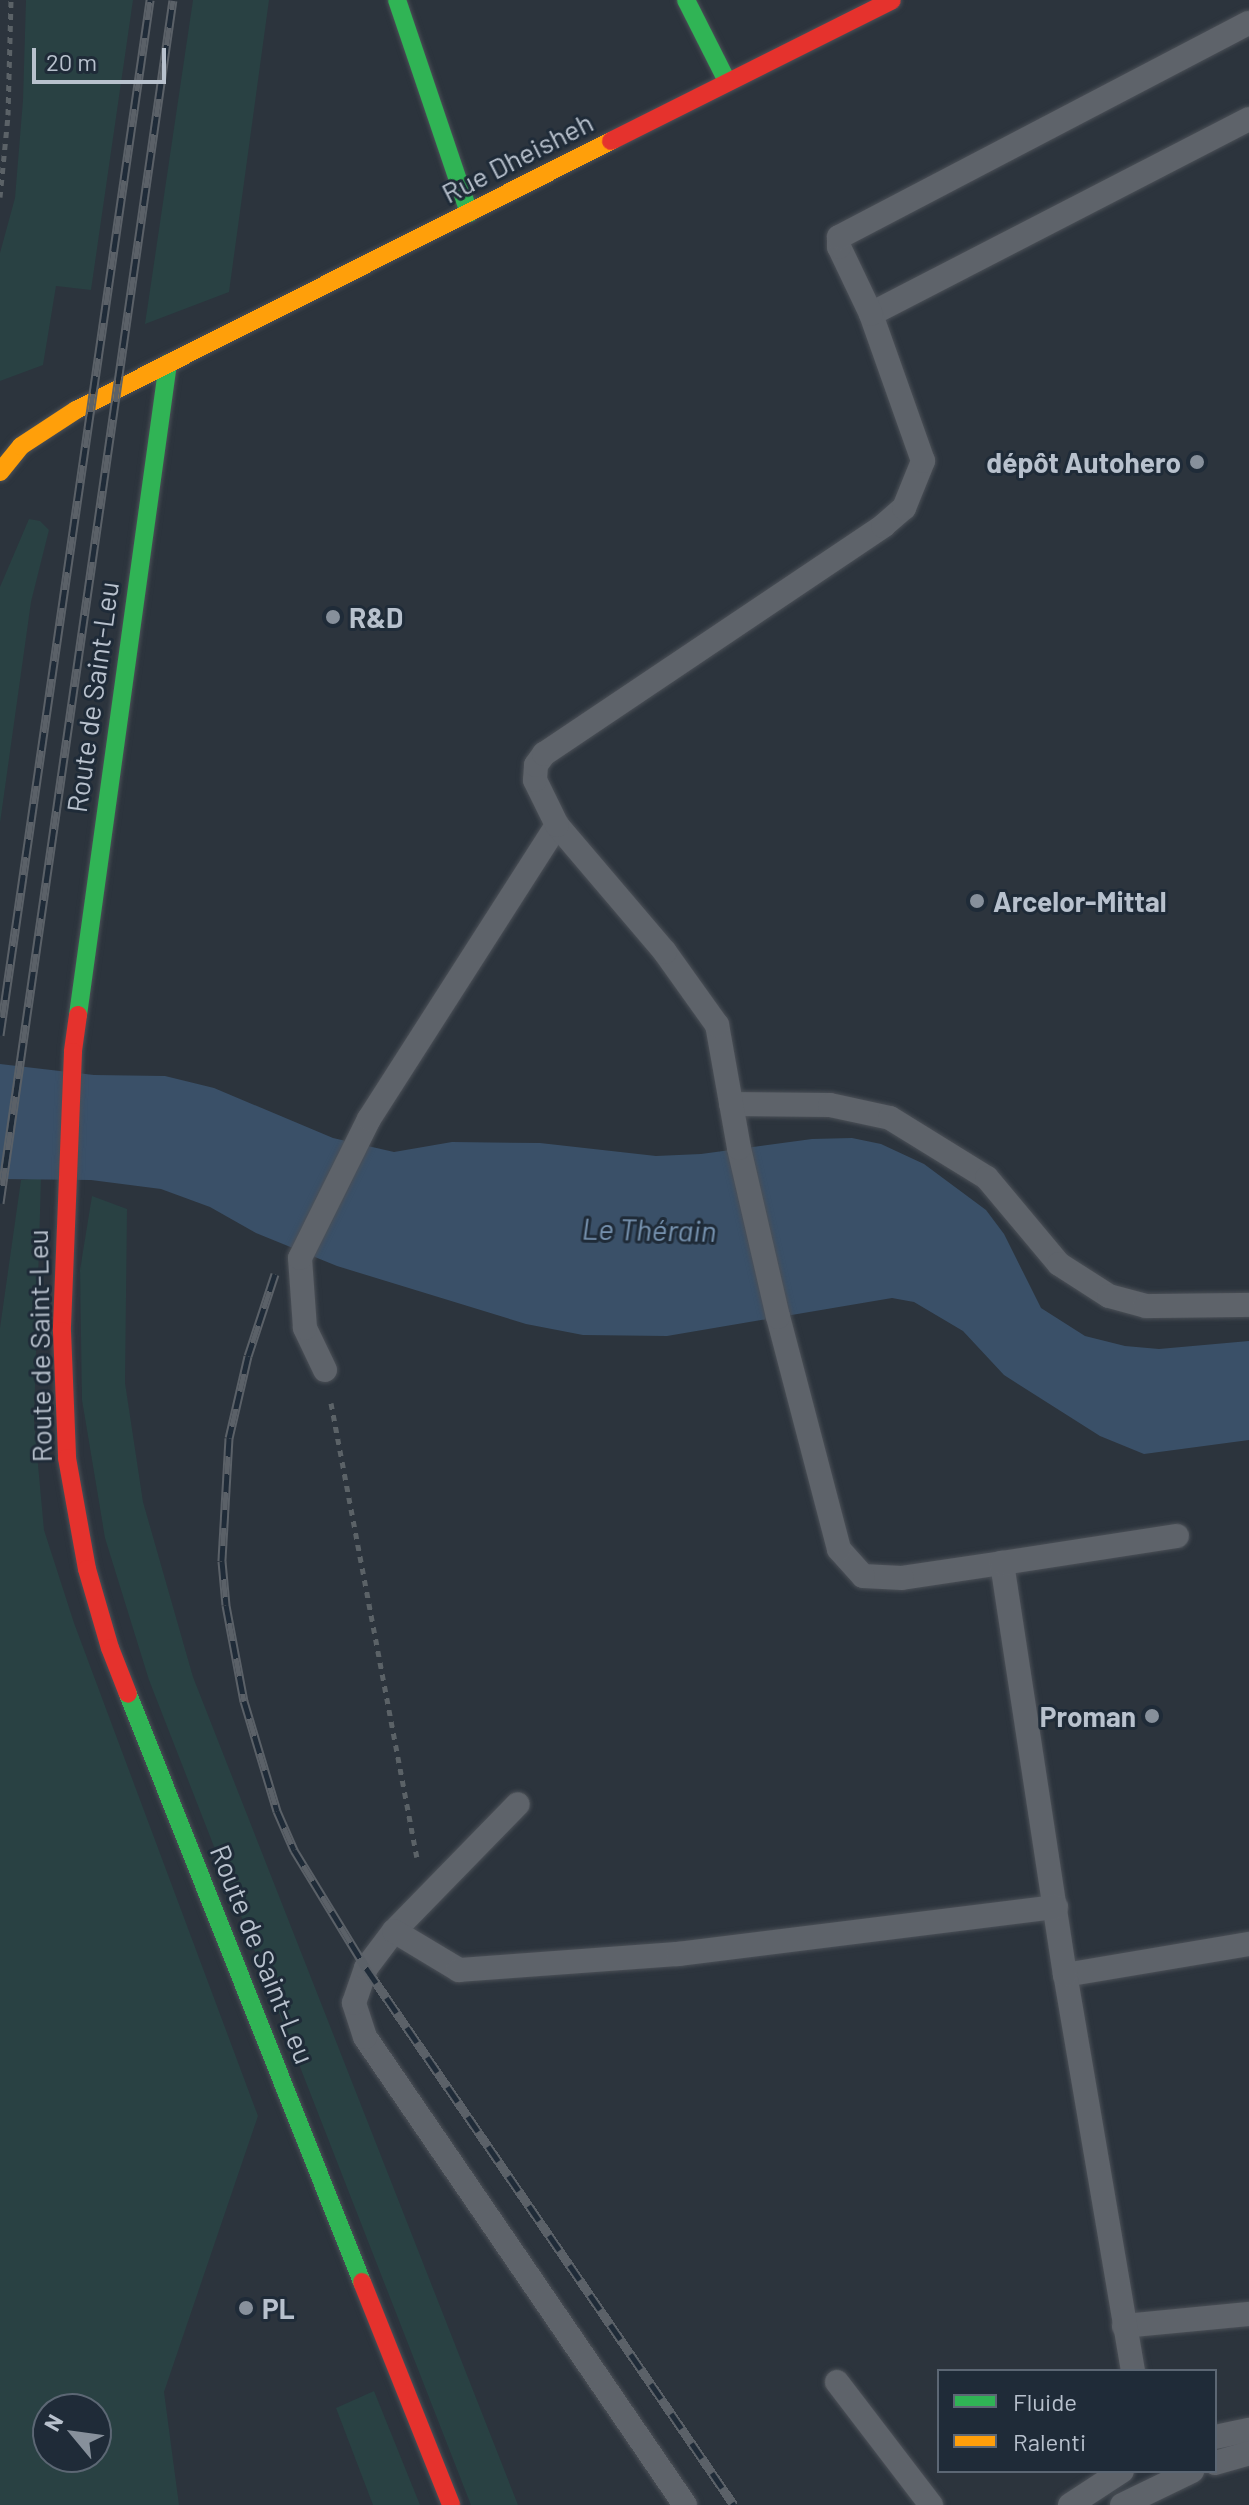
<!DOCTYPE html>
<html>
<head>
<meta charset="utf-8">
<style>
  body { margin:0 }
  #map { position:relative; width:1249px; height:2505px; overflow:hidden; background:#2c343d; font-family:Barlow,sans-serif }
  div>[style] { position:absolute }
  .green>* { inset:0; background:#294143 }
  .water>* { inset:0; background:#3a5068 }
  .path>* { height:5px; margin-top:-2.5px; transform-origin:0; background:repeating-linear-gradient(90deg,#5b6267 0 6px,transparent 0 12px) }
  .roads { filter:drop-shadow(0 0 2px #4b5057) drop-shadow(0 0 2px #4b5057) }
  .lane>* { height:24px; margin:-12px; padding:0 12px; transform-origin:12px; border-radius:12px; background:#5e636a }
  .fast>* { height:18px; margin:-9px; padding:0 9px; transform-origin:9px; border-radius:9px; background:#30b455 }
  .slow>* { height:18px; margin:-9px; padding:0 9px; transform-origin:9px; border-radius:9px; background:#ff9f0a }
  .jam>* { height:18px; margin:-9px; padding:0 9px; transform-origin:9px; border-radius:9px; background:#e5322d }
  .rail>* { height:9px; margin-top:-4.5px; transform-origin:0; background:repeating-linear-gradient(90deg,#1f2b38 0 18px,#5b6168 0 36px); box-sizing:border-box; border-block:2px solid #5b6168 }
  .dots>* { width:22px; height:22px; translate:-50% -50%; box-sizing:border-box; border:4px solid #1f2b38; border-radius:50% }
  span { translate:-50% -50%; white-space:nowrap; text-align:center; line-height:1.15; -webkit-text-stroke:6px #1f2b38; paint-order:stroke }
  .street-label { font-size:28px; color:#b8c1cd }
  .poi-label { font-size:28px; color:#b8c1cd; font-weight:700 }
  .right { translate:-100% -50%; text-align:right }
  .left { translate:0 -50%; text-align:left }
  .water-label { font-size:30px; color:#7793b0; font-style:italic }
  .legend { position:absolute; left:937px; top:2369px; width:280px; height:104px; box-sizing:border-box; background:#1f2b38; border:2px solid #5c6774; margin:0; padding:10px 14px; list-style:none; font-size:24px; color:#b8c1cd }
  .legend li { display:flex; align-items:center; gap:16px; height:40px }
  .legend b { width:40px; border:2px solid #5c6774 }
  .north { position:absolute; left:32px; top:2393px; width:80px; height:80px; box-sizing:border-box; background:#1f2b38; border:2px solid #5c6774; border-radius:50%; rotate:299deg; font-size:22px; font-weight:700; line-height:32px; text-align:center; color:#b8c1cd }
  .north::after { content:''; display:block; margin:auto; width:28px; height:36px; background:#87909b; clip-path:polygon(50% 0,100% 100%,50% 72%,0 100%) }
  .scale { position:absolute; left:32px; top:48px; width:134px; height:36px; box-sizing:border-box; border:4px solid #b8c1cd; border-top:0; padding-left:10px; font-size:24px; line-height:28px; white-space:nowrap; color:#b8c1cd; -webkit-text-stroke:6px #1f2b38; paint-order:stroke }
</style>
</head>
<body>
<div id="map">
  <div class="green">
    <div style="clip-path:polygon(26px 0,133px 0,91px 290px,56px 286px,43px 365px,0 381px,0 253px,15px 198px,23px 100px)"></div>
    <div style="clip-path:polygon(193px 0,269px 0,229px 292px,145px 324px)"></div>
    <div style="clip-path:polygon(29px 519px,40px 521px,49px 530px,31px 602px,0 823px,0 587px)"></div>
    <div style="clip-path:polygon(evenodd,41px 1178px,34px 1421px,44px 1530px,74px 1623px,258px 2116px,164px 2392px,179px 2505px,0 2505px,0 1328px,21px 1180px,41px 1178px,48px 2409px,96px 2409px,96px 2457px,48px 2457px,48px 2409px)"></div>
    <div style="clip-path:polygon(92px 1196px,127px 1209px,125px 1383px,143px 1502px,193px 1677px,518px 2505px,471px 2505px,149px 1680px,105px 1538px,82px 1400px,80px 1270px)"></div>
    <div style="clip-path:polygon(374px 2391px,420px 2505px,373px 2505px,336px 2408px)"></div>
  </div>
  <div class="water">
    <div style="clip-path:polygon(0 1064px,94px 1075px,165px 1076px,214px 1088px,333px 1138px,394px 1152px,452px 1142px,540px 1143px,656px 1156px,701px 1154px,812px 1139px,852px 1138px,881px 1144px,924px 1164px,986px 1210px,1004px 1234px,1041px 1308px,1085px 1336px,1125px 1346px,1159px 1349px,1249px 1341px,1249px 1440px,1144px 1454px,1100px 1436px,1004px 1375px,963px 1331px,914px 1302px,892px 1298px,667px 1336px,583px 1335px,526px 1324px,337px 1266px,256px 1233px,210px 1207px,161px 1189px,91px 1180px,0 1179px)"></div>
  </div>
  <div class="path">
    <div style="left:0;top:197px;width:82px;rotate:-84.4deg"></div>
    <div style="left:8px;top:115px;width:115px;rotate:-88.5deg"></div>
    <div style="left:331px;top:1403px;width:462px;rotate:79.3deg"></div>
  </div>
  <div class="roads">
    <div class="lane">
      <div style="left:871px;top:314px;width:425px;rotate:-27.3deg"></div>
      <div style="left:731px;top:1104px;width:99px;rotate:0.6deg"></div>
      <div style="left:830px;top:1105px;width:61px;rotate:12.2deg"></div>
      <div style="left:890px;top:1118px;width:114px;rotate:31.7deg"></div>
      <div style="left:987px;top:1178px;width:112px;rotate:50.1deg"></div>
      <div style="left:1059px;top:1264px;width:59px;rotate:32.6deg"></div>
      <div style="left:1109px;top:1296px;width:38px;rotate:15deg"></div>
      <div style="left:1146px;top:1306px;width:103px;rotate:-0.6deg"></div>
      <div style="left:325px;top:1370px;width:47px;rotate:-115.5deg"></div>
      <div style="left:305px;top:1328px;width:70px;rotate:-94.1deg"></div>
      <div style="left:300px;top:1258px;width:155px;rotate:-63.6deg"></div>
      <div style="left:369px;top:1119px;width:349px;rotate:-57.4deg"></div>
      <div style="left:1002px;top:1563px;width:101px;rotate:171.5deg"></div>
      <div style="left:902px;top:1578px;width:39px;rotate:-177deg"></div>
      <div style="left:863px;top:1576px;width:36px;rotate:-132deg"></div>
      <div style="left:839px;top:1549px;width:240px;rotate:-104.7deg"></div>
      <div style="left:778px;top:1317px;width:173px;rotate:-103deg"></div>
      <div style="left:739px;top:1148px;width:125px;rotate:-100.1deg"></div>
      <div style="left:717px;top:1025px;width:90px;rotate:-125.5deg"></div>
      <div style="left:665px;top:952px;width:167px;rotate:-130.4deg"></div>
      <div style="left:557px;top:825px;width:50px;rotate:-116.1deg"></div>
      <div style="left:535px;top:780px;width:15px;rotate:-86deg"></div>
      <div style="left:536px;top:765px;width:14px;rotate:-54deg"></div>
      <div style="left:544px;top:754px;width:409px;rotate:-33.9deg"></div>
      <div style="left:883px;top:526px;width:28px;rotate:-41deg"></div>
      <div style="left:904px;top:508px;width:51px;rotate:-68deg"></div>
      <div style="left:923px;top:461px;width:156px;rotate:-109.5deg"></div>
      <div style="left:871px;top:314px;width:74px;rotate:-115.5deg"></div>
      <div style="left:839px;top:247px;width:10px;rotate:-90deg"></div>
      <div style="left:839px;top:237px;width:462px;rotate:-27.6deg"></div>
      <div style="left:394px;top:1931px;width:177px;rotate:-45.7deg"></div>
      <div style="left:1065px;top:1975px;width:187px;rotate:-9.6deg"></div>
      <div style="left:1124px;top:2326px;width:126px;rotate:-5.5deg"></div>
      <div style="left:1133px;top:2371px;width:402px;rotate:-99.7deg"></div>
      <div style="left:1065px;top:1975px;width:417px;rotate:-98.7deg"></div>
      <div style="left:1002px;top:1563px;width:177px;rotate:-8.8deg"></div>
      <div style="left:837px;top:2382px;width:155px;rotate:52.6deg"></div>
      <div style="left:1215px;top:2437px;width:35px;rotate:-12deg"></div>
      <div style="left:1215px;top:2463px;width:35px;rotate:-16deg"></div>
      <div style="left:685px;top:2505px;width:567px;rotate:-124.36deg"></div>
      <div style="left:365px;top:2037px;width:36px;rotate:-108deg"></div>
      <div style="left:354px;top:2003px;width:37px;rotate:-71deg"></div>
      <div style="left:366px;top:1968px;width:46px;rotate:-52.9deg"></div>
      <div style="left:394px;top:1931px;width:76px;rotate:31deg"></div>
      <div style="left:459px;top:1970px;width:220px;rotate:-4.2deg"></div>
      <div style="left:678px;top:1954px;width:381px;rotate:-7.1deg"></div>
      <div style="left:1070px;top:2505px;width:62px;rotate:-33.2deg"></div>
      <div style="left:1122px;top:2505px;width:78px;rotate:-25.9deg"></div>
    </div>
    <div class="fast">
      <div style="left:397px;top:0;width:225px;rotate:71.3deg"></div>
      <div style="left:686px;top:0;width:91px;rotate:63.2deg"></div>
      <div style="left:78px;top:1015px;width:658px;rotate:-82.14deg"></div>
      <div style="left:128px;top:1694px;width:633px;rotate:68.3deg"></div>
    </div>
    <div class="slow">
      <div style="left:0;top:472px;width:33px;rotate:-51deg"></div>
      <div style="left:21px;top:446px;width:66px;rotate:-33.2deg"></div>
      <div style="left:76px;top:410px;width:599px;rotate:-26.69deg"></div>
    </div>
    <div class="jam">
      <div style="left:611px;top:141px;width:314px;rotate:-26.6deg"></div>
      <div style="left:78px;top:1015px;width:37px;rotate:98deg"></div>
      <div style="left:73px;top:1052px;width:279px;rotate:92.3deg"></div>
      <div style="left:62px;top:1331px;width:127px;rotate:87.7deg"></div>
      <div style="left:67px;top:1458px;width:113px;rotate:79.8deg"></div>
      <div style="left:87px;top:1569px;width:82px;rotate:73.8deg"></div>
      <div style="left:110px;top:1648px;width:49px;rotate:68.6deg"></div>
      <div style="left:362px;top:2282px;width:240px;rotate:68.2deg"></div>
    </div>
  </div>
  <div class="rail">
    <div style="left:0;top:1035px;width:1046px;rotate:-81.75deg"></div>
    <div style="left:0;top:1203px;width:1215px;rotate:-81.82deg"></div>
    <div style="left:275px;top:1274px;width:86px;rotate:108.2deg"></div>
    <div style="left:248px;top:1356px;width:84px;rotate:103deg"></div>
    <div style="left:229px;top:1438px;width:123px;rotate:93.3deg"></div>
    <div style="left:222px;top:1561px;width:44px;rotate:84.8deg"></div>
    <div style="left:226px;top:1605px;width:98px;rotate:79.4deg"></div>
    <div style="left:244px;top:1701px;width:115px;rotate:73.3deg"></div>
    <div style="left:277px;top:1811px;width:43px;rotate:66.4deg"></div>
    <div style="left:294px;top:1850px;width:138px;rotate:58.6deg"></div>
    <div style="left:366px;top:1968px;width:651px;rotate:55.58deg"></div>
  </div>
  <div class="dots">
    <div style="left:1197px;top:462px;background:#87909b"></div>
    <div style="left:333px;top:617px;background:#87909b"></div>
    <div style="left:977px;top:901px;background:#87909b"></div>
    <div style="left:1152px;top:1716px;background:#87909b"></div>
    <div style="left:246px;top:2308px;background:#87909b"></div>
  </div>
  <div class="street-label">
    <span style="left:517px;top:157px;rotate:-27deg">Rue Dheisheh</span>
    <span style="left:92px;top:697px;rotate:-82deg">Route de Saint-Leu</span>
    <span style="left:39px;top:1346px;rotate:-91deg">Route de Saint-Leu</span>
    <span style="left:263px;top:1954px;rotate:68deg">Route de Saint-Leu</span>
  </div>
  <div class="poi-label">
    <span class="right" style="left:1181px;top:462px">dépôt Autohero</span>
    <span class="left" style="left:349px;top:617px">R&amp;D</span>
    <span class="left" style="left:993px;top:901px">Arcelor-Mittal</span>
    <span class="right" style="left:1136px;top:1716px">Proman</span>
    <span class="left" style="left:262px;top:2308px">PL</span>
  </div>
  <div class="water-label">
    <span style="left:649px;top:1229px;rotate:1deg">Le Thérain</span>
  </div>
  <ul class="legend">
  <li><b style="height:10px;background:#30b455"></b>Fluide</li>
  <li><b style="height:10px;background:#ff9f0a"></b>Ralenti</li>
  </ul>
  <div class="north">N</div>
  <div class="scale">20 m</div>
</div>
</body>
</html>
